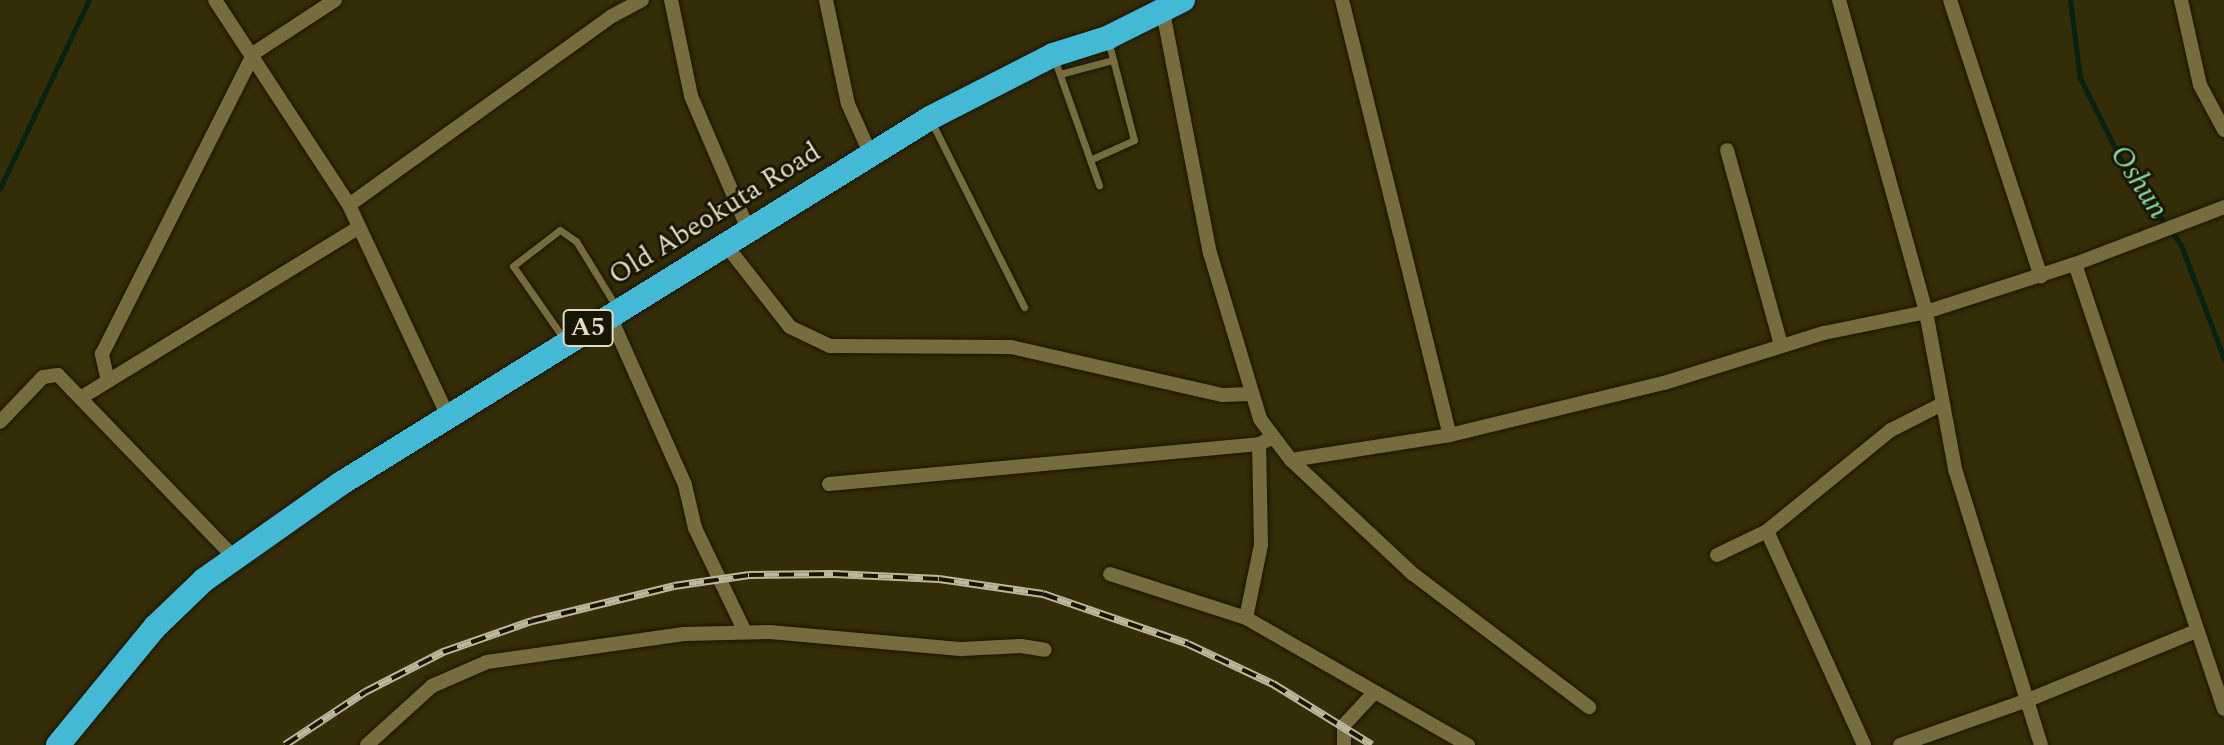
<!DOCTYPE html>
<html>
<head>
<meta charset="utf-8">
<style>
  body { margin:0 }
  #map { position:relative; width:2224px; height:745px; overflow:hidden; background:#342d08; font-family:Spectral,serif }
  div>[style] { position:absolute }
  .stream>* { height:5px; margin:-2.5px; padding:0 2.5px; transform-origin:2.5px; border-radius:2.5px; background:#042312 }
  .roads { filter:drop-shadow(0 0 2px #1a1500) drop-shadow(0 0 2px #1a1500) }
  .lane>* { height:7px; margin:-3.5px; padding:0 3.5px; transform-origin:3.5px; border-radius:3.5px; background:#766c3e }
  .street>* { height:14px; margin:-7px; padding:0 7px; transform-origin:7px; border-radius:7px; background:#766c3e }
  .highway>* { height:24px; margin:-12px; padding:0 12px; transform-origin:12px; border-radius:12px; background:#43b9d5 }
  .rail>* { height:8px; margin-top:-4px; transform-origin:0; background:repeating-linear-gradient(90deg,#191503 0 15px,#bdb89d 0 30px); box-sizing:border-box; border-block:2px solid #bdb89d }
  span { translate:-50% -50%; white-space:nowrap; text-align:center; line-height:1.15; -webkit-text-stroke:6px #191503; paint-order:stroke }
  .shield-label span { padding:2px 6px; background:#191503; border:2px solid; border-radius:6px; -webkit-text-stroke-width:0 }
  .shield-label { font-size:26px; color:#e2ddc4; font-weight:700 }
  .street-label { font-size:28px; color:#e2ddc4 }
  .water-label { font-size:30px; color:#83d9a5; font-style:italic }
</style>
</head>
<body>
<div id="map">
  <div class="stream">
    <div style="left:2070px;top:0;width:79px;rotate:82.7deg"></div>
    <div style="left:2080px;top:78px;width:101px;rotate:63.4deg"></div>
    <div style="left:2125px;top:168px;width:95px;rotate:54deg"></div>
    <div style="left:2181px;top:245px;width:122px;rotate:69.3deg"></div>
    <div style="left:0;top:188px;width:208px;rotate:-64.7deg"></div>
  </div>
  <div class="roads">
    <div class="lane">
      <div style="left:1055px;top:61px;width:132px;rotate:70.5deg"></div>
      <div style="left:1060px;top:74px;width:55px;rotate:-14.8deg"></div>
      <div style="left:932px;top:123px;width:206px;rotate:63.4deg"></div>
      <div style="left:1092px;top:159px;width:46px;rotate:-24.3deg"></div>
      <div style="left:1134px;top:140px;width:99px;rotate:-104.6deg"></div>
      <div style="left:564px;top:339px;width:89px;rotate:-124.9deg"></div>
      <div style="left:513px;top:266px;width:59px;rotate:-37.5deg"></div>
      <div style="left:560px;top:230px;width:19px;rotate:35deg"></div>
      <div style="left:576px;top:241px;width:79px;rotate:58.5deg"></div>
    </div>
    <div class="street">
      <div style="left:215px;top:0;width:245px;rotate:56.8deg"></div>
      <div style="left:349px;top:205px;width:231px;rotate:64.9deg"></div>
      <div style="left:671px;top:0;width:98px;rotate:78.2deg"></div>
      <div style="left:691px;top:96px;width:145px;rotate:66.8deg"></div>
      <div style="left:826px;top:0;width:106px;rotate:78.1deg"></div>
      <div style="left:848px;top:104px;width:54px;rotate:65.8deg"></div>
      <div style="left:1342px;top:0;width:448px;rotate:76.1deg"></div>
      <div style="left:1839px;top:0;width:324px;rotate:74.4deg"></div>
      <div style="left:1926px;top:312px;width:160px;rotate:79.5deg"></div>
      <div style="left:1955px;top:469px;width:289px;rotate:72.7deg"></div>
      <div style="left:1950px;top:0;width:291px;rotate:71.8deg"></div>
      <div style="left:2181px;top:0;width:87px;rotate:77.4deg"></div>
      <div style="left:2200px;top:85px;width:51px;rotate:61.9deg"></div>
      <div style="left:1162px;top:7px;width:251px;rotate:79deg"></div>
      <div style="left:1210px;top:253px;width:173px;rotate:73.2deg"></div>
      <div style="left:1260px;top:419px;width:51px;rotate:52.9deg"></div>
      <div style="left:1291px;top:460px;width:167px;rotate:43.1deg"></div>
      <div style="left:1413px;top:574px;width:221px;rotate:37.1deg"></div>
      <div style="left:1727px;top:150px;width:202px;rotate:74.5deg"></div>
      <div style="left:349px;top:205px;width:324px;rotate:-35.7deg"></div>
      <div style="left:612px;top:16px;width:34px;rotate:-28deg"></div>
      <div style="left:725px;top:244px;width:105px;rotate:51.9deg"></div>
      <div style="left:790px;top:327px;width:44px;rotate:25.4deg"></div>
      <div style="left:830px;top:346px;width:181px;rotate:0.3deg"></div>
      <div style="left:1011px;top:347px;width:217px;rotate:12.8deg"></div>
      <div style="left:1223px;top:395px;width:27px;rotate:-2deg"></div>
      <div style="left:2075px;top:264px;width:469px;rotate:71.5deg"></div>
      <div style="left:609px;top:314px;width:187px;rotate:66deg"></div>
      <div style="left:685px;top:485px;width:44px;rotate:76.9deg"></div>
      <div style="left:695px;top:528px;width:115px;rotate:64.3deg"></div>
      <div style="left:108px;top:381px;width:28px;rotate:-103deg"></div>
      <div style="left:102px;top:354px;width:337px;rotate:-63.2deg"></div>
      <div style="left:254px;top:53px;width:97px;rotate:-33.2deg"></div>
      <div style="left:82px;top:397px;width:324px;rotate:-31.5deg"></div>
      <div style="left:0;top:422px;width:62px;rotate:-46.3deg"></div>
      <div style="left:43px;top:377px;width:15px;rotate:-8deg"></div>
      <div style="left:58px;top:375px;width:253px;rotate:46deg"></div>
      <div style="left:1291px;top:460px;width:161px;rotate:-8.9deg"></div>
      <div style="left:1450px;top:435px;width:220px;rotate:-13.7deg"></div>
      <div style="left:1664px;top:383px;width:168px;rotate:-17.4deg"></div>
      <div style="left:1824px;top:333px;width:104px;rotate:-11.6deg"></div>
      <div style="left:1926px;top:312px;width:157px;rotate:-17.9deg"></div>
      <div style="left:2075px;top:264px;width:160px;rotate:-20.9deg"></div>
      <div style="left:829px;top:484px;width:432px;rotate:-5.3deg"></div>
      <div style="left:1259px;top:444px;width:14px;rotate:-25deg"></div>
      <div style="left:1767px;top:531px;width:235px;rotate:65.6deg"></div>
      <div style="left:1717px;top:555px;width:55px;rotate:-25.6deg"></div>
      <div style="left:1767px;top:531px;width:160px;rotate:-39.2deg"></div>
      <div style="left:1891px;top:430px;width:57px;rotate:-27deg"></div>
      <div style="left:1110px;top:574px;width:143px;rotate:17.9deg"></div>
      <div style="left:1246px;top:618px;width:256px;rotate:29.8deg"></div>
      <div style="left:1246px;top:618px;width:75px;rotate:-78.4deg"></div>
      <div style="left:1261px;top:545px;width:101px;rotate:-91.1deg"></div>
      <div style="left:367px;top:745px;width:88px;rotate:-42.2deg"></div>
      <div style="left:432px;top:686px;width:60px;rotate:-23.6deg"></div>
      <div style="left:487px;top:662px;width:199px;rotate:-8.1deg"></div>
      <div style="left:684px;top:634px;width:86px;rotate:-1.3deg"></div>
      <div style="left:770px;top:632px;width:193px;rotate:5.1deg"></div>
      <div style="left:962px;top:649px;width:59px;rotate:-2.9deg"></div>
      <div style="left:1021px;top:646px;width:24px;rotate:9deg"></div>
      <div style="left:1344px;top:745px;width:20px;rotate:-90deg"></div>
      <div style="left:1344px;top:725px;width:42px;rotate:-46.9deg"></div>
      <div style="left:1900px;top:745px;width:136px;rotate:-19.4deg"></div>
      <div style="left:2028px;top:700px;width:182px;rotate:-22.3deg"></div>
    </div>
    <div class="highway">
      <div style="left:58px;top:745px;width:153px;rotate:-50.6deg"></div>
      <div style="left:155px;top:627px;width:68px;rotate:-43.8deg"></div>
      <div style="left:204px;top:580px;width:166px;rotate:-35.2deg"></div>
      <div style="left:340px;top:484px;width:694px;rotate:-31.81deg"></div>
      <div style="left:930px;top:118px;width:138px;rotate:-27.1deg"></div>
      <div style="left:1053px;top:55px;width:57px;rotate:-17.5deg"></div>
      <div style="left:1107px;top:38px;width:85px;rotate:-26.6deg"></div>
    </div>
  </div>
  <div class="rail">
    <div style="left:285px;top:745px;width:96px;rotate:-33.5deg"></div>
    <div style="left:365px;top:692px;width:88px;rotate:-27.1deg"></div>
    <div style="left:443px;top:652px;width:94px;rotate:-19.2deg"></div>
    <div style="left:532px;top:621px;width:146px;rotate:-13.8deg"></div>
    <div style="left:674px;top:586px;width:76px;rotate:-8.3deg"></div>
    <div style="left:749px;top:575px;width:84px;rotate:-0.7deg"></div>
    <div style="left:833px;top:574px;width:106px;rotate:2.7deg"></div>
    <div style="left:939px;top:579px;width:105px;rotate:8.2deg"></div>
    <div style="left:1043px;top:594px;width:153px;rotate:19deg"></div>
    <div style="left:1188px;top:644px;width:94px;rotate:25.2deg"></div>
    <div style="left:1273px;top:684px;width:116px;rotate:31.6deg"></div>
  </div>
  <div class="shield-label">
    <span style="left:588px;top:328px">A5</span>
  </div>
  <div class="street-label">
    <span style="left:715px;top:214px;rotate:-32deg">Old Abeokuta Road</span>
  </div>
  <div class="water-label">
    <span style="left:2139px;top:182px;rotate:57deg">Oshun</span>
  </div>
</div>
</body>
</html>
